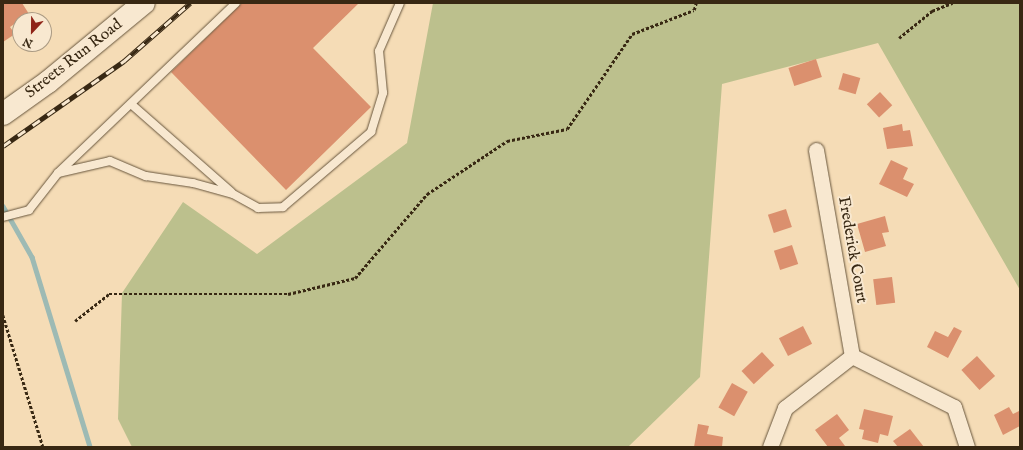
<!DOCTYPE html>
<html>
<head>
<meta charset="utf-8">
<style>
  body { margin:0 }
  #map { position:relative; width:1023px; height:450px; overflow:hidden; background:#f5dcb6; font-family:"IM FELL English",serif }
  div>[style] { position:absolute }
  .green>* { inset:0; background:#bcc08d }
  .stream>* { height:4.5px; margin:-2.25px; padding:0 2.25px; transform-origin:2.25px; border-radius:2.25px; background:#9dbab4 }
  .building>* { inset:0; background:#db906e; transform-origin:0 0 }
  .path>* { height:2.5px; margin-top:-1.25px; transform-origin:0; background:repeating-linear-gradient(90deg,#382813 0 3px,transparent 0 5px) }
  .roads { filter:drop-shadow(0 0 1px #67553c) drop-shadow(0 0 1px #67553c) }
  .lane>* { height:8px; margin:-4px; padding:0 4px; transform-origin:4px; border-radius:4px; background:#f8e8d0 }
  .street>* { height:15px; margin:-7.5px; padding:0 7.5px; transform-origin:7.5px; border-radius:7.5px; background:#f8e8d0 }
  .secondary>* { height:22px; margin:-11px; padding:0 11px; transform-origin:11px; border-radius:11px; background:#f8e8d0 }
  .rail>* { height:4.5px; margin-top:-2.25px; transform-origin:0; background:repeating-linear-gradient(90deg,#f8e8d0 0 9px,#382813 0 18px); box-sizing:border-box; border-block:1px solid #382813 }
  span { translate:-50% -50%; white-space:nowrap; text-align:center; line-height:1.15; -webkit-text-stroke:4px #f8e8d0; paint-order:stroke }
  .street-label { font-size:16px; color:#382813 }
  .frame { position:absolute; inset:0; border:4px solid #382813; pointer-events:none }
  .north { position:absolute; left:12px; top:12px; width:40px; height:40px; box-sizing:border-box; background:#f8e8d0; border:1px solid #ab9b84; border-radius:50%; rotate:202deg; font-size:11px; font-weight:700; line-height:16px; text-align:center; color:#382813 }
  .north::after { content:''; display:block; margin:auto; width:14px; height:18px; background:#8f2418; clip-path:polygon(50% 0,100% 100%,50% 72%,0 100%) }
</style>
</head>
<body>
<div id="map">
  <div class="green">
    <div style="clip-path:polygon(433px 3px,1020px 3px,1020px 290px,878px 43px,722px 84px,700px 377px,628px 447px,132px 447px,118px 419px,122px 293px,183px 202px,257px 254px,407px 143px)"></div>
  </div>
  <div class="stream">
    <div style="left:3px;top:206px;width:59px;rotate:60.4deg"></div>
    <div style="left:32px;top:257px;width:199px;rotate:73deg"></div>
  </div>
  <div class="building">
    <div style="clip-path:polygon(3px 3px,22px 3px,29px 14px,10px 27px,15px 34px,3px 42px)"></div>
    <div style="clip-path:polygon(242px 3px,359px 3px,313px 48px,371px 107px,286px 190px,171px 72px)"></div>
    <div style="left:816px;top:59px;width:19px;height:29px;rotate:72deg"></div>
    <div style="left:843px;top:73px;width:18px;height:17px;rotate:16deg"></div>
    <div style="left:880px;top:92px;width:18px;height:18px;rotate:47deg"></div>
    <div style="clip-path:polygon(902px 124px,903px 131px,910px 130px,913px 146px,887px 149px,883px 128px)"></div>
    <div style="clip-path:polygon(891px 160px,908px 168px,903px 179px,914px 184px,907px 197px,879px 184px)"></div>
    <div style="left:786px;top:209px;width:19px;height:19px;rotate:72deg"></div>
    <div style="clip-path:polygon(885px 216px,889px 232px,882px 233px,886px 246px,865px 252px,857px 224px)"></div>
    <div style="left:792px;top:245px;width:20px;height:19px;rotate:72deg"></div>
    <div style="left:892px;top:277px;width:26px;height:19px;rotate:83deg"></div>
    <div style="left:803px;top:326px;width:20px;height:27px;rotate:63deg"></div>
    <div style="clip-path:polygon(954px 327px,962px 331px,948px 358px,927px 347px,935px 331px,948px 337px)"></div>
    <div style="left:762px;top:352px;width:18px;height:28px;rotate:47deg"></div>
    <div style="left:977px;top:356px;width:27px;height:21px;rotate:48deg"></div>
    <div style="left:732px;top:383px;width:18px;height:28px;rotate:29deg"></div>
    <div style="clip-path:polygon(1009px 407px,1013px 414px,1019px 411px,1020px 426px,1003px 435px,994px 415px)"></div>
    <div style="clip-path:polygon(864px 409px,893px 416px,888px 436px,880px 434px,878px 443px,862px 439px,864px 430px,859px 429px)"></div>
    <div style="clip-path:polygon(837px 414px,849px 430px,839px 438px,845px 446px,828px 447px,815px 430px)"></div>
    <div style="clip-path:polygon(698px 424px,709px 426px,707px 434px,723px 437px,722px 447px,694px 447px)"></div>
    <div style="clip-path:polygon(910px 429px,924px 447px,898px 447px,893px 441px)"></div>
  </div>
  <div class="path">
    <div style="left:899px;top:38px;width:43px;rotate:-39.3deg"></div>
    <div style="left:932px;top:11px;width:22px;rotate:-22deg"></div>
    <div style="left:3px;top:315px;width:138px;rotate:73.1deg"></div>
    <div style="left:75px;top:321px;width:43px;rotate:-38.5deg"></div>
    <div style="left:109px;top:294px;width:179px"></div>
    <div style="left:288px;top:294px;width:69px;rotate:-13.4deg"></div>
    <div style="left:355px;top:278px;width:111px;rotate:-49.4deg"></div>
    <div style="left:427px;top:194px;width:96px;rotate:-33.5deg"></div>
    <div style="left:507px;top:141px;width:61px;rotate:-11.3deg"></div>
    <div style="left:567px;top:129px;width:115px;rotate:-55.6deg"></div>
    <div style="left:632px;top:34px;width:66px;rotate:-21.2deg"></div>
    <div style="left:694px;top:10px;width:7px;rotate:-74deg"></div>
  </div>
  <div class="roads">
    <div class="lane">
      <div style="left:131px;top:104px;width:133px;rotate:41.3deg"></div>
      <div style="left:58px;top:173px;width:246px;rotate:-43.7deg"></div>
      <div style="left:3px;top:217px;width:27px;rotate:-15deg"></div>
      <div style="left:29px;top:210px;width:47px;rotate:-51.9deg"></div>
      <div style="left:58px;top:173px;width:53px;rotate:-13deg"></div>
      <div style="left:110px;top:161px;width:39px;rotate:23deg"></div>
      <div style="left:146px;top:176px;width:48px;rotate:8.5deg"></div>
      <div style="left:193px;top:183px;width:41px;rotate:15.4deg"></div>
      <div style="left:233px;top:194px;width:29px;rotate:29deg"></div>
      <div style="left:258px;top:208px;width:25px;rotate:-2deg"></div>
      <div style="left:283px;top:207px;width:116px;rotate:-40.4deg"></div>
      <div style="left:371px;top:132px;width:41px;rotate:-72.9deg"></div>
      <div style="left:383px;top:93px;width:42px;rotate:-95.4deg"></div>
      <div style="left:379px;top:51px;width:52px;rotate:-66.4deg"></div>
    </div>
    <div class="street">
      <div style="left:816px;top:150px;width:209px;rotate:80.1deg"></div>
      <div style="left:852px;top:356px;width:114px;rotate:26.6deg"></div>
      <div style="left:954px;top:407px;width:42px;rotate:72deg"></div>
      <div style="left:770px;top:447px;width:42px;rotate:-69deg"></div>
      <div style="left:785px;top:408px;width:85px;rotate:-37.8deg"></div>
    </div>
    <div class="secondary">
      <div style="left:3px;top:114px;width:55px;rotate:-35.4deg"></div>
      <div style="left:48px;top:82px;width:124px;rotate:-39.5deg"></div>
    </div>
  </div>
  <div class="rail">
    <div style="left:3px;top:146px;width:148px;rotate:-35.1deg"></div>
    <div style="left:124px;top:61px;width:88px;rotate:-41.3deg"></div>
  </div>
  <div class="street-label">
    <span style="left:74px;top:59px;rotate:-38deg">Streets Run Road</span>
    <span style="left:852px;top:250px;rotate:80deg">Frederick Court</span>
  </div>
  <div class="frame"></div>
  <div class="north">N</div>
</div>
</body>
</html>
